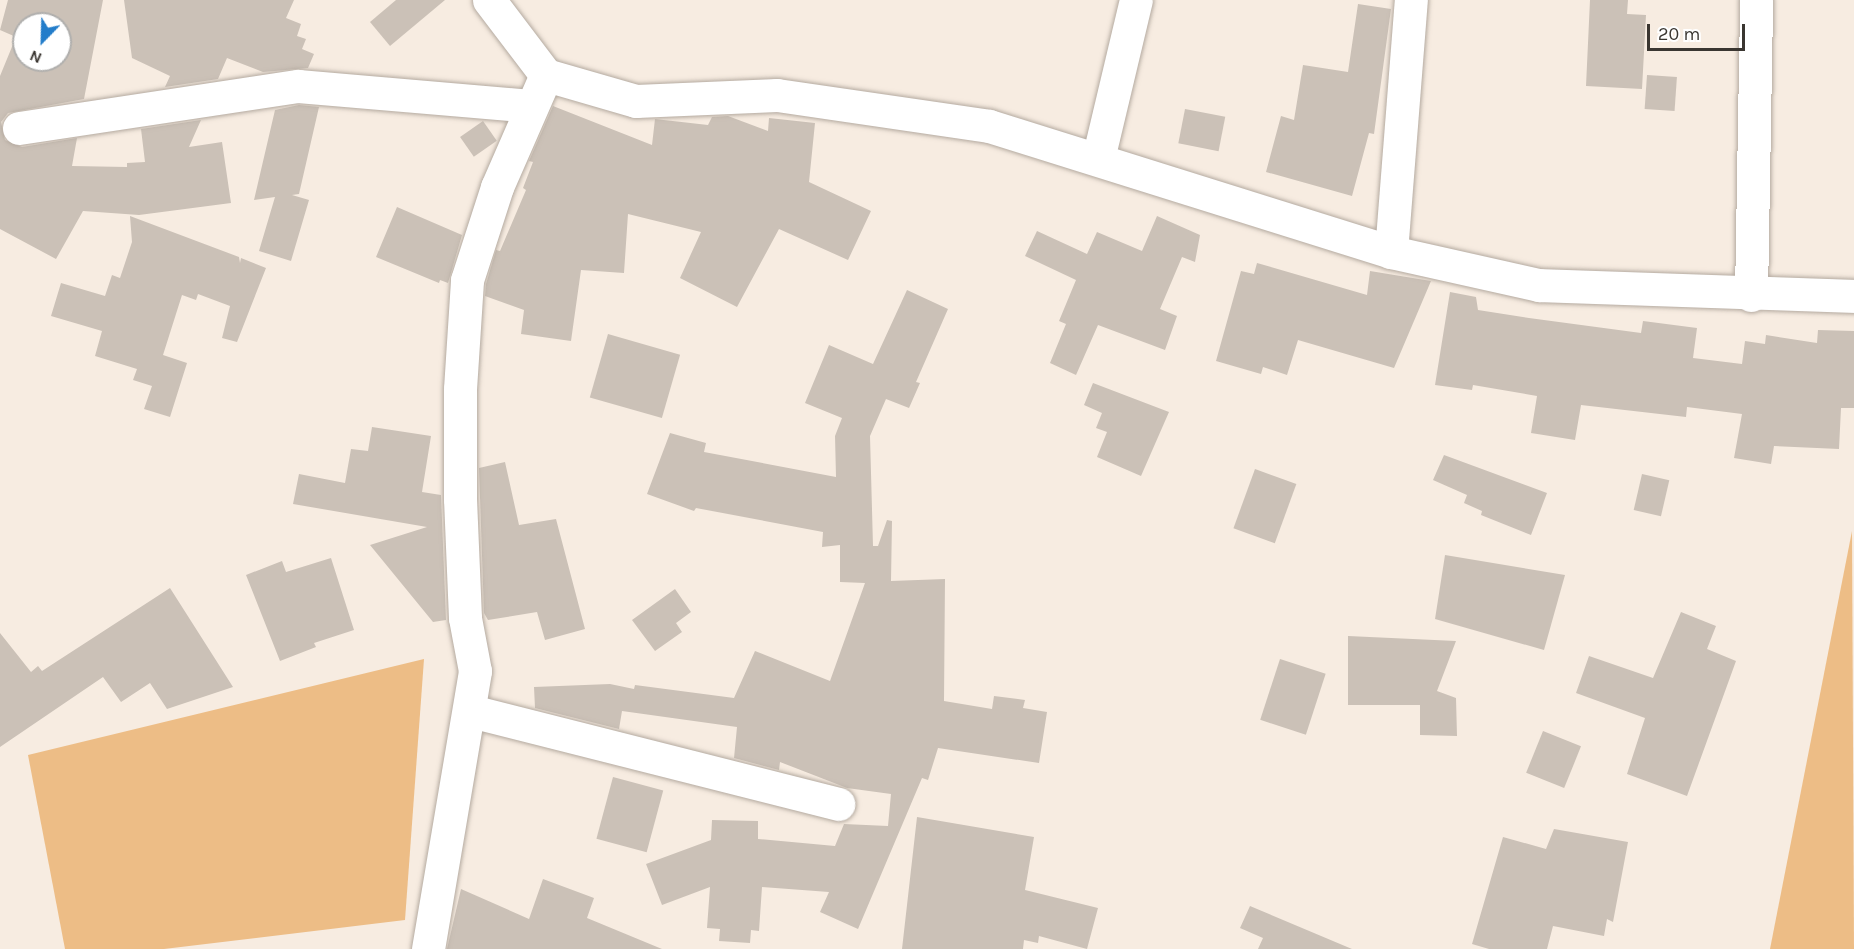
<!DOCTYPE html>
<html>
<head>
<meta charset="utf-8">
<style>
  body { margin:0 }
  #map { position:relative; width:1854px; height:949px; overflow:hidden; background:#f7ece1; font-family:Karla,sans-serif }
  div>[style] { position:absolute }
  .green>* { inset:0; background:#edbd86 }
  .building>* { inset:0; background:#cbc1b7; transform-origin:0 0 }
  .roads { filter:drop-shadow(0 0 2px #b4aaa0) drop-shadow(0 0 2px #b4aaa0) }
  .minor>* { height:33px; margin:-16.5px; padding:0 16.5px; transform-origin:16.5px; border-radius:16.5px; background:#fff }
  .tertiary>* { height:33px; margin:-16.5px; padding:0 16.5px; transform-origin:16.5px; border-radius:16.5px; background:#fff }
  span { translate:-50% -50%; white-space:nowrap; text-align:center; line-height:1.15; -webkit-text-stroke:5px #fff; paint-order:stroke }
  .north { position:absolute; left:12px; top:12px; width:60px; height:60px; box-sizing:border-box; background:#fff; border:2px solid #b0afad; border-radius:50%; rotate:203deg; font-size:16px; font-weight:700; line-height:24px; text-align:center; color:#3a3631 }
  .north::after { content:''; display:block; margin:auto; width:21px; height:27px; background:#237dca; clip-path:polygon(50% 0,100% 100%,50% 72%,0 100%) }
  .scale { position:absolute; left:1647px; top:24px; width:98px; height:27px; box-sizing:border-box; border:3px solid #3a3631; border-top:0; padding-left:8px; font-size:18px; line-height:21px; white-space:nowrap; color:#3a3631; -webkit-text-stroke:4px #fff; paint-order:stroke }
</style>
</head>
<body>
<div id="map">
  <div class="green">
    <div style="clip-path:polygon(1852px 531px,1854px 949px,1770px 949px)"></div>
    <div style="clip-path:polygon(424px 659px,405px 920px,164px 949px,65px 949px,28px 755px)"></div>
  </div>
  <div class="building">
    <div style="clip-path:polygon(evenodd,8px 0,103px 0,84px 99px,8px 113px,1px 122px,5px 140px,22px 147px,77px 138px,72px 166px,127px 167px,127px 163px,145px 162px,141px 129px,201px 120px,189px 147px,222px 142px,231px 203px,139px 215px,83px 211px,56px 259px,0 229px,0 76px,16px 37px,0 30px,8px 0,24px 24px,60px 24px,60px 60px,24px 60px,24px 24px)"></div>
    <div style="clip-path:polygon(124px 0,294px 0,286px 18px,301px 24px,297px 36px,306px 39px,302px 49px,314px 54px,308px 68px,263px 72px,227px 58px,218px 79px,165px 87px,170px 76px,132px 58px)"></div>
    <div style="clip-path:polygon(396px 0,445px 0,390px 46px,370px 22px)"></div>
    <div style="clip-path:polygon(1590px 0,1628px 0,1627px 14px,1646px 15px,1642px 89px,1586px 86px)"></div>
    <div style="clip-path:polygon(1358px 4px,1391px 9px,1374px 134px,1369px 133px,1352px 196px,1266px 172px,1281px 116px,1294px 120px,1303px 65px,1348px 72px)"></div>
    <div style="left:1647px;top:75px;width:30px;height:34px;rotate:4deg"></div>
    <div style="clip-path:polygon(299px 105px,319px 107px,299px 194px,292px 195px,309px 200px,291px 261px,259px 251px,275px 197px,254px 200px,275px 110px)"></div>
    <div style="clip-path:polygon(553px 106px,652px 145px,655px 119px,708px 125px,712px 117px,728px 116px,768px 131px,769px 118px,815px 123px,809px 182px,871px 211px,848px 260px,779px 229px,737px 307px,680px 278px,701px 232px,628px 214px,624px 273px,581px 270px,571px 341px,521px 334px,524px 310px,485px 296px,486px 284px,496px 250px,500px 251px,526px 190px,523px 188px,533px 162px,529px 161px)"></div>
    <div style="left:1185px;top:109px;width:41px;height:35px;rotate:11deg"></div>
    <div style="left:483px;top:121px;width:24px;height:28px;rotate:55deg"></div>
    <div style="clip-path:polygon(397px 207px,462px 235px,448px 283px,440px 280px,439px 283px,376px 257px)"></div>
    <div style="clip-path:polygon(130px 216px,239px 257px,240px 263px,241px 258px,266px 268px,237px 342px,222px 338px,230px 306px,198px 294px,196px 300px,182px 295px,163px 355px,187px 363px,170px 417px,144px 409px,152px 386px,133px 380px,137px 369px,95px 356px,102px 331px,51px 316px,61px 283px,105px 296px,112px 275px,120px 278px,132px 242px)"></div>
    <div style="clip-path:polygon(1157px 216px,1200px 235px,1195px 262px,1182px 257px,1160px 309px,1177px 316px,1165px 350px,1098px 325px,1076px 375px,1050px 363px,1066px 324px,1059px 321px,1076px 280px,1025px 256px,1037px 231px,1087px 254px,1097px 232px,1142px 251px)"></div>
    <div style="clip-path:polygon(1257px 263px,1367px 295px,1370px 271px,1431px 281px,1394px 368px,1298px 340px,1287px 375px,1263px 367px,1261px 374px,1216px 361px,1241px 271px,1254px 274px)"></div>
    <div style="clip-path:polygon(907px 290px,948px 309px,916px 382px,920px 383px,909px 408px,886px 399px,870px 436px,873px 546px,878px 546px,887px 520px,892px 521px,891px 581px,945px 579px,944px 701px,992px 709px,994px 696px,1025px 700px,1023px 708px,1047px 712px,1039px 763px,938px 748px,928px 780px,922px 778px,858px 929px,820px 912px,829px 892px,762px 887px,759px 931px,751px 930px,750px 943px,719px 941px,720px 929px,707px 928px,710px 887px,662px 905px,646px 864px,711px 840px,712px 820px,758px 821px,758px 839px,835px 846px,844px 824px,888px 826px,891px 794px,847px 788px,780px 762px,779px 770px,734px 758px,737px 727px,622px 711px,619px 729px,535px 708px,534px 687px,610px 684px,634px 689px,635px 685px,734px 698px,755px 651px,830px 681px,865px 583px,840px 582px,840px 545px,822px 547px,823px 532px,696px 508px,694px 511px,647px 494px,670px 433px,706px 443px,704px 452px,836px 477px,835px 436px,842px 418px,805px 403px,829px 345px,873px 364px)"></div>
    <div style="clip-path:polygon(1450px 292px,1476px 297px,1478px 310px,1529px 318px,1641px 333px,1643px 321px,1697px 328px,1693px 358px,1742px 364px,1745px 341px,1765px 344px,1766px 335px,1817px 343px,1818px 330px,1854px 331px,1854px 408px,1841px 408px,1839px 449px,1774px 446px,1771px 464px,1734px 458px,1742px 414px,1687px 407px,1686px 417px,1581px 405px,1575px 440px,1531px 433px,1537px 396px,1473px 385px,1472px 390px,1435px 385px)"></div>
    <div style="left:608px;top:334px;width:75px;height:66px;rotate:16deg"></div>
    <div style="clip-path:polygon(1093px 383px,1169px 412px,1141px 476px,1097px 457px,1107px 432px,1096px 428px,1102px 413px,1084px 405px)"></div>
    <div style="clip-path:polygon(372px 427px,431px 436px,422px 492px,441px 495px,446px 620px,433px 622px,370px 545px,427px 527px,293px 504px,299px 474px,345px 483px,351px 449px,368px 451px)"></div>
    <div style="clip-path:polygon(1444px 455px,1547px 493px,1531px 535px,1481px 515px,1482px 511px,1464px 503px,1467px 495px,1433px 480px)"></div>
    <div style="clip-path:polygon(505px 462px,519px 525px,556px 519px,585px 629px,545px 640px,537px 612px,488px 620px,484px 613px,479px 468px)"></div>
    <div style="left:1255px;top:469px;width:44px;height:63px;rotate:20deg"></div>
    <div style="left:1642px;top:474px;width:28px;height:37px;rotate:13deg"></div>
    <div style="clip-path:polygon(1445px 555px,1565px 575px,1544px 650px,1435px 619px)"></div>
    <div style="clip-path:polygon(331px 558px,354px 630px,314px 643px,316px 647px,280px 661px,246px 575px,282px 561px,286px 572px)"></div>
    <div style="clip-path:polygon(170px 588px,233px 687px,167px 709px,150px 683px,121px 702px,103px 677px,0 747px,0 633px,31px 672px,38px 666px,42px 671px)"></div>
    <div style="clip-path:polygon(675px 589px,691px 612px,676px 623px,682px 632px,655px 651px,632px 620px)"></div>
    <div style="clip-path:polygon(1681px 612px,1716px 626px,1707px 649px,1736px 661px,1687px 796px,1627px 774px,1645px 718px,1576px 693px,1589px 656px,1653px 678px)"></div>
    <div style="clip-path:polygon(1348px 636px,1456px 641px,1437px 691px,1456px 698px,1457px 736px,1420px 735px,1420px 705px,1348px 705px)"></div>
    <div style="left:1280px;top:659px;width:48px;height:64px;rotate:18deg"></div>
    <div style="left:1543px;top:731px;width:41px;height:45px;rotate:22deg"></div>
    <div style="left:613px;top:777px;width:52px;height:64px;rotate:15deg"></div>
    <div style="clip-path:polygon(917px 817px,1034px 837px,1025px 890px,1098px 908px,1087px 949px,1039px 936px,1038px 943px,1024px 940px,1023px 949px,902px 949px)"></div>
    <div style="clip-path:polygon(1554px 829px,1628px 842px,1613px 922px,1607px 919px,1604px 936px,1553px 926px,1547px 949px,1489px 949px,1472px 944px,1503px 837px,1546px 849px)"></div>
    <div style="clip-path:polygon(543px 879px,594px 898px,587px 918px,662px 949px,447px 949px,461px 889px,529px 919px)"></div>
    <div style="clip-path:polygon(1250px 906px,1352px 949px,1258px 949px,1263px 938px,1240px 928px)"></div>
  </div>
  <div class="roads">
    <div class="minor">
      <div style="left:19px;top:128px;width:282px;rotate:-8.6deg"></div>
      <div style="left:298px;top:86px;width:233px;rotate:4.9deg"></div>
      <div style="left:1098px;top:159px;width:163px;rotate:-76.6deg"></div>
      <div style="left:1391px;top:252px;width:253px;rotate:-85.5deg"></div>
      <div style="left:1751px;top:295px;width:295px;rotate:-89deg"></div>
      <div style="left:471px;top:711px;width:379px;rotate:14.2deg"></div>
      <div style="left:428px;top:949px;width:282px;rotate:-80.4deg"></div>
      <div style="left:475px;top:671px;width:54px;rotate:-100.7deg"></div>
      <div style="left:465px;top:618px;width:119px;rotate:-92.4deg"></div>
      <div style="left:460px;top:499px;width:110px;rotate:-90deg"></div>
      <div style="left:460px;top:389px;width:109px;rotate:-86.3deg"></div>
      <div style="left:467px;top:280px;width:98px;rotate:-72.1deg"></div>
      <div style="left:497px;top:187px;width:122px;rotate:-66.4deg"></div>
    </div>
    <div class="tertiary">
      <div style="left:489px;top:0;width:94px;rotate:52.8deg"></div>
      <div style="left:546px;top:75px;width:94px;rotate:16.1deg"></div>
      <div style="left:636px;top:101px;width:141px;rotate:-2.4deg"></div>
      <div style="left:777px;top:95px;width:214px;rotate:8.3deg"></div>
      <div style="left:989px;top:126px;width:421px;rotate:17.4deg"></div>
      <div style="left:1391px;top:252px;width:152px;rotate:12.6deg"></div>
      <div style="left:1539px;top:285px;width:315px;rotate:2deg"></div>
    </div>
  </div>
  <div class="north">N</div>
  <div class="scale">20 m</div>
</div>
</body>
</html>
